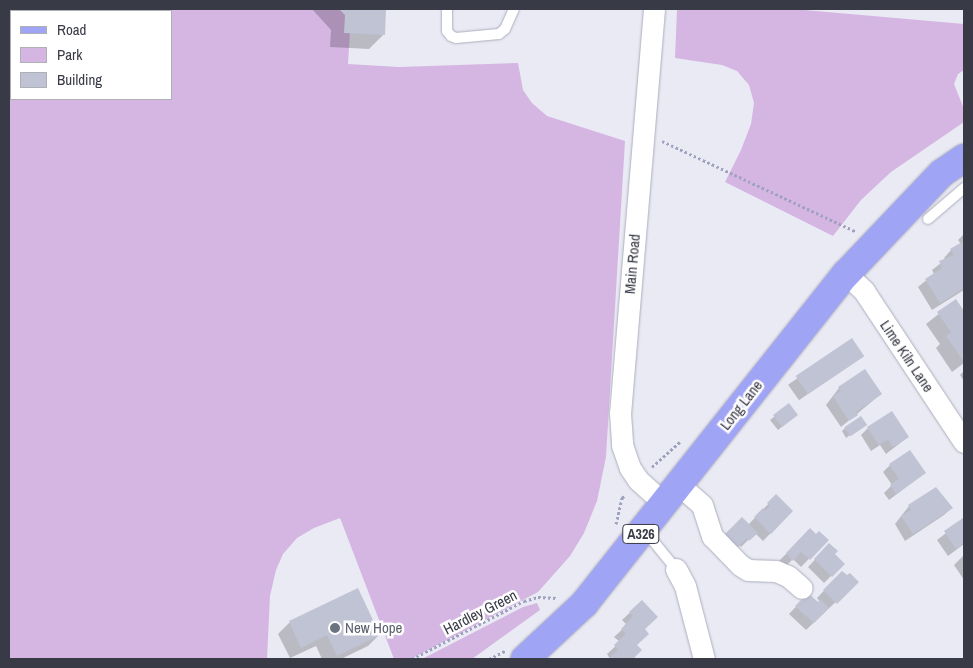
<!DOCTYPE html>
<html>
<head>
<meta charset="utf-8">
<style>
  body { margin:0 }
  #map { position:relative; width:973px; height:668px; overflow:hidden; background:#e9eaf3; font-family:"Archivo Narrow",sans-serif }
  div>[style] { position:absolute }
  .green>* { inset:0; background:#d5b6e3 }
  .shadow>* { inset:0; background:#0003; transform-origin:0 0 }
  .building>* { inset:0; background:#c0c3d4; transform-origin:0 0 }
  .path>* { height:3px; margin-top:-1.5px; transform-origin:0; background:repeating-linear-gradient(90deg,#9fa2be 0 2.5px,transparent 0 5px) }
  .roads { filter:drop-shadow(0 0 1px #acaebe) drop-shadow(0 0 1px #acaebe) }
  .lane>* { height:10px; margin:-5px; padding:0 5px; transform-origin:5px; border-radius:5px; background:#fff }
  .street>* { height:21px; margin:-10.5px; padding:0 10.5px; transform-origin:10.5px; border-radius:10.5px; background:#fff }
  .primary>* { height:28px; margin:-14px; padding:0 14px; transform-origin:14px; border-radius:14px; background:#a0a4f5 }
  .dots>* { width:14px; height:14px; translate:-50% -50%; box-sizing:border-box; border:2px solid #fff; border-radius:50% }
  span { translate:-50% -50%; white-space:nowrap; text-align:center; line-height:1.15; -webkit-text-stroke:5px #fff; paint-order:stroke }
  .shield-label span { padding:1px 4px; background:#fff; border:1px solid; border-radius:4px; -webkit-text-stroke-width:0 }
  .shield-label { font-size:14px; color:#383a46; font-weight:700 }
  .street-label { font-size:15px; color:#383a46 }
  .worship-label { font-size:15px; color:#5b616d }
  .left { translate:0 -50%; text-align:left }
  .frame { position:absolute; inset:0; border:10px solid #383a46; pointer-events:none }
  .legend { position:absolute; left:10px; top:10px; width:162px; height:90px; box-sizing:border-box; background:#fff; border:1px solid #afb0b5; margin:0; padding:6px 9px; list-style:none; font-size:15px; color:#383a46 }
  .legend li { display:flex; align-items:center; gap:10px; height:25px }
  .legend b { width:25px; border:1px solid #afb0b5 }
</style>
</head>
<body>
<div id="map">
  <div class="green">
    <div style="clip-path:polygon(evenodd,9px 9px,344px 9px,351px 16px,348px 64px,399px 67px,518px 63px,523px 90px,532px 103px,547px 116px,625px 141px,606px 457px,597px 501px,584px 533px,570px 556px,538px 592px,411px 659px,394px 659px,340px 518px,314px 528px,297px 538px,283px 554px,276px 570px,270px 596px,267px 659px,9px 659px,9px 9px,11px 11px,171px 11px,171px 99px,11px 99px,11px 11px)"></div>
    <div style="clip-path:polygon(677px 9px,793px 9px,964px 24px,964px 70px,958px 74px,954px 84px,964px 109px,964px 122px,891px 172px,861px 200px,833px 236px,725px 182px,741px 150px,751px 124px,754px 103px,749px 85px,737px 71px,722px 65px,675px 58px)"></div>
    <div style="clip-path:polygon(537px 603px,540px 610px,472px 659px,422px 659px,523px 607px)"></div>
  </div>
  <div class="shadow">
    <div style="clip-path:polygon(312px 9px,385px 9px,384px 34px,369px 49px,330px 47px,331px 30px)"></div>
    <div style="clip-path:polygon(964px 234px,964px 290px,932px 310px,918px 287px,934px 274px,932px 270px,945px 260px,944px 258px,951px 250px,961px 244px,958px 240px)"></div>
    <div style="clip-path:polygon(955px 301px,964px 314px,964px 363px,952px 372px,936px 348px,940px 344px,926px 324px)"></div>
    <div style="left:852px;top:340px;width:19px;height:78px;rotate:55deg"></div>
    <div style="clip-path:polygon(865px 370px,881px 394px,841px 427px,826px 405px,839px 388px)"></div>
    <div style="clip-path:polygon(964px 371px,964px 381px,960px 375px)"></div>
    <div style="clip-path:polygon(789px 405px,793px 418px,778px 430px,770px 420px)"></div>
    <div style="clip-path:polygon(863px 426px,846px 438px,842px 431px,845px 428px)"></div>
    <div style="clip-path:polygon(868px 428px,908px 437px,886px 454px,880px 445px,871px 451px,861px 435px)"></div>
    <div style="clip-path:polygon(890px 465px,925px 473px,889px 500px,884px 493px,892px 485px,883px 472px)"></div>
    <div style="clip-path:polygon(776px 496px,792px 511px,763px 541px,755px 533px,741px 547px,739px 545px,748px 525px)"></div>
    <div style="clip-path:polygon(909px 506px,952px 508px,944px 515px,905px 541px,895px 524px)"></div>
    <div style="clip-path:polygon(963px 520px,964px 544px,948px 556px,937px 540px)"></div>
    <div style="clip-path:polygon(810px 530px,816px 536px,827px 540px,801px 567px,793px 559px,785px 567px,779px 561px)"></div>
    <div style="clip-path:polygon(829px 545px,833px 554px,843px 564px,824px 583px,808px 567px)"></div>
    <div style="clip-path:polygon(964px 555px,964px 580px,954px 565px)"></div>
    <div style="clip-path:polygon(842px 572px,857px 582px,806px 630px,789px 614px,808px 594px,818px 604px,820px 602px,817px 598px)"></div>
    <div style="clip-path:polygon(357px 590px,379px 635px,368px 646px,341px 659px,322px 659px,316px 646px,290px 658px,278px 634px,289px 623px)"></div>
    <div style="clip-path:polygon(642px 601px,643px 629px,636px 645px,640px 650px,631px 659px,610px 659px,607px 654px,620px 642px,614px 637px,627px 625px,622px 620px)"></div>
  </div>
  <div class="building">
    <div style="clip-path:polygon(339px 9px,386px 9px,385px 35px,344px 33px,345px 15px)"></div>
    <div style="clip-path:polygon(962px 242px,964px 245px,964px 288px,940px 303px,925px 279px,942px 268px,939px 261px,954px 255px,950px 249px)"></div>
    <div style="clip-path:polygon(956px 299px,964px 311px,964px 362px,946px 336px,951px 332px,937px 312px)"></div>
    <div style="left:852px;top:338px;width:22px;height:68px;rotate:56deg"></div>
    <div style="clip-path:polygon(865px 369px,882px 394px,856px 412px,858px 415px,849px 421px,833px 396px,841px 391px,838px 387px)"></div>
    <div style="left:789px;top:403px;width:15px;height:20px;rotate:53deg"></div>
    <div style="clip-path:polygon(892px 411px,909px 437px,893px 447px,888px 439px,879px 445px,867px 427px)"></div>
    <div style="left:861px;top:416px;width:11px;height:20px;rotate:56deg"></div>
    <div style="clip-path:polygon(910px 450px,926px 473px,896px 494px,890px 485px,899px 479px,889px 464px)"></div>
    <div style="clip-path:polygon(936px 487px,953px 508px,913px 534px,901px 516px,911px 510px,908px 505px)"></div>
    <div style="clip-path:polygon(776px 494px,793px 511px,771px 534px,754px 517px,763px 508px,765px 511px,770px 506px,767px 503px)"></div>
    <div style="clip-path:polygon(742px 517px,758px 533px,749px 541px,747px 538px,737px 548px,724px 535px)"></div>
    <div style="clip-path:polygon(963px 518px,964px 543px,956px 549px,944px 531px)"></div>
    <div style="clip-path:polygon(810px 528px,816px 534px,819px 531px,829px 540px,810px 560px,801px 552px,793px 561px,786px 553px)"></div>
    <div style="clip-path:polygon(829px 543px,838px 551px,835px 554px,845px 564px,832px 577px,814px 559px)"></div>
    <div style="clip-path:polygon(842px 571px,847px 575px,850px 573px,859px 582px,837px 604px,823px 590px)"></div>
    <div style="clip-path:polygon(358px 588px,380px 635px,337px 656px,327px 635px,301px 648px,289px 621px)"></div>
    <div style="clip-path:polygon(808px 593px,818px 602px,820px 599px,829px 608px,814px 623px,795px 606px)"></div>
    <div style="clip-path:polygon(642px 600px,658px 617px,645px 629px,649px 634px,637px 645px,642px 650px,633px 659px,608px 659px,618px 650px,614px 645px,626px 634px,621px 629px,633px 616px,629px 612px)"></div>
  </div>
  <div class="path">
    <div style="left:662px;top:141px;width:213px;rotate:25deg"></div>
    <div style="left:652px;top:467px;width:39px;rotate:-42deg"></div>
    <div style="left:616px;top:524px;width:27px;rotate:-77deg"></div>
    <div style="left:622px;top:498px;width:4px;rotate:-45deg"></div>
    <div style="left:412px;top:659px;width:126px;rotate:-27.4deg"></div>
    <div style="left:524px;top:601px;width:15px;rotate:-16deg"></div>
    <div style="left:538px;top:597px;width:18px;rotate:3deg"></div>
    <div style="left:489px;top:659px;width:18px;rotate:-27deg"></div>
  </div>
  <div class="roads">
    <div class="lane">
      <div style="left:447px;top:9px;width:22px;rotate:90deg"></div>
      <div style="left:447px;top:31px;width:6px;rotate:51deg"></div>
      <div style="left:451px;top:36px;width:5px;rotate:22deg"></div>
      <div style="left:456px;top:38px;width:43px;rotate:-5.3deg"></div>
      <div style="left:499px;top:34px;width:8px;rotate:-40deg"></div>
      <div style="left:505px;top:29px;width:22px;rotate:-66deg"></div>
      <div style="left:928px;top:219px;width:48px;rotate:-40.7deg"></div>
      <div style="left:645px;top:531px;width:49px;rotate:50.8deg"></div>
    </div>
    <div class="street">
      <div style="left:654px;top:9px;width:405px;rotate:94.8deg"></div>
      <div style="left:620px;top:413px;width:32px;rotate:86deg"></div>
      <div style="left:622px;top:445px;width:24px;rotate:71deg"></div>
      <div style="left:630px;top:468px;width:14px;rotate:56deg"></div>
      <div style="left:638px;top:480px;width:36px;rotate:42deg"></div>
      <div style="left:846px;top:274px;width:25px;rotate:43deg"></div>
      <div style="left:864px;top:291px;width:181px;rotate:56.5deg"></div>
      <div style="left:679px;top:485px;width:30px;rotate:41deg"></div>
      <div style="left:702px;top:505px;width:33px;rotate:72deg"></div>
      <div style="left:712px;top:536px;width:40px;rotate:46deg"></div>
      <div style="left:740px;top:565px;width:9px;rotate:32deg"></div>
      <div style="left:748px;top:570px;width:28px;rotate:2deg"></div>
      <div style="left:776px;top:571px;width:13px;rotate:23deg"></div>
      <div style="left:788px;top:576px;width:18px;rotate:41deg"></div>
      <div style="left:676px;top:569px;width:19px;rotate:62deg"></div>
      <div style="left:685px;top:586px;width:75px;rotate:75.4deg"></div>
    </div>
    <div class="primary">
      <div style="left:525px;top:659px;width:81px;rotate:-43deg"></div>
      <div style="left:584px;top:604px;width:421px;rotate:-51.6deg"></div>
      <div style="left:846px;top:274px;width:139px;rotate:-46.5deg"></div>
      <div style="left:942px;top:173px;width:27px;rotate:-34deg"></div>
    </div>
  </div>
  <div class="dots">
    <div style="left:335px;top:628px;background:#6b7280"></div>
  </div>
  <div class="shield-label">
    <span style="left:641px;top:534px">A326</span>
  </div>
  <div class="street-label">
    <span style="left:632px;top:264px;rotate:-85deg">Main Road</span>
    <span style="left:907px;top:356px;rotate:56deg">Lime Kiln Lane</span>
    <span style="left:741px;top:405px;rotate:-52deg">Long Lane</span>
    <span style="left:480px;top:612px;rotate:-27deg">Hardley Green</span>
  </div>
  <div class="worship-label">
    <span class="left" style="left:345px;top:628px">New Hope</span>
  </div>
  <div class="frame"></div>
  <ul class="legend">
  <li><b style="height:6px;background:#a0a4f5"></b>Road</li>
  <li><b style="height:14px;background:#d5b6e3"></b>Park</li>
  <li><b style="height:14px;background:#c0c3d4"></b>Building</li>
  </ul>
</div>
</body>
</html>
